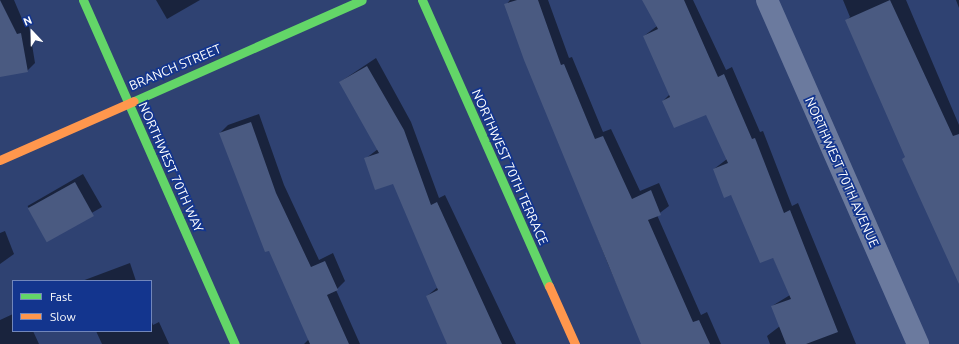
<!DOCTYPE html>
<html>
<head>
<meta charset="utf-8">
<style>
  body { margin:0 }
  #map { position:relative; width:959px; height:344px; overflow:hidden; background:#2f4272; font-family:Ubuntu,sans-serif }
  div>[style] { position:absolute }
  .shadow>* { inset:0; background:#0007; transform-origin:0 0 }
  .building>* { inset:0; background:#4a5a81; transform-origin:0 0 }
  .street>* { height:22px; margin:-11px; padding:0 11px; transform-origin:11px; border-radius:11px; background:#6b7a9e }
  .fast>* { height:9px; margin:-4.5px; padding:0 4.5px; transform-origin:4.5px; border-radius:4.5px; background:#63d668 }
  .slow>* { height:9px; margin:-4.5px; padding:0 4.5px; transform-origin:4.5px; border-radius:4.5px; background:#ff974d }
  span { translate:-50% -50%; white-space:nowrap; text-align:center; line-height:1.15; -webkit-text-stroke:3.5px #13358e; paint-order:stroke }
  .street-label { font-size:13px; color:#fff }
  .legend { position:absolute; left:12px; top:280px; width:140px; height:52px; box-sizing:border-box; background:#13358e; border:1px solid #7186bb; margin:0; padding:5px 7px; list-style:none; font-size:12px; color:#fff }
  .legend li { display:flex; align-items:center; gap:8px; height:20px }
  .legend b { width:20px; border:1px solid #7186bb }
  .north { position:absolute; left:12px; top:12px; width:40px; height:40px; -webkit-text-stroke:3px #13358e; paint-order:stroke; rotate:338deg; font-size:11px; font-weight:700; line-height:16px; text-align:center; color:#fff }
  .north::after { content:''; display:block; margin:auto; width:14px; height:18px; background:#fff; clip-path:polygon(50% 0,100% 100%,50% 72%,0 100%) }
</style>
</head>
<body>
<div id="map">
  <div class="shadow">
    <div style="clip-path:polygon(0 0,14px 0,25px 26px,29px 26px,35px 63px,27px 71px,0 76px)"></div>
    <div style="clip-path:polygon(156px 0,200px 0,167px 19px)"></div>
    <div style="clip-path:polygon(510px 0,548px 0,569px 58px,572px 57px,603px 132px,611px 129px,640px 191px,659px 183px,669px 206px,657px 215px,701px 315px,707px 312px,721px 344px,643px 344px,608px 264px,506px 5px)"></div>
    <div style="clip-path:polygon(644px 0,693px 0,726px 70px,732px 67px,760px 132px,763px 131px,792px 206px,798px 203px,856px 344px,770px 344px,767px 336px,780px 326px,772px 306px,790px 295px,773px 257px,714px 169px,727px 159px,706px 113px,663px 101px,670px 94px,644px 36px,657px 26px)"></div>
    <div style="clip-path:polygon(843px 0,906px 0,959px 125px,959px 281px,847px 20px,850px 17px)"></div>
    <div style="clip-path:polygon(956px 0,959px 0,959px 8px)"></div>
    <div style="clip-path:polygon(376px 58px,411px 122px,439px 198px,445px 195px,516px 344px,452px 344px,427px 296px,438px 287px,393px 182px,365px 159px,378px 149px,340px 82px)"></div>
    <div style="clip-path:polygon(259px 114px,284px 185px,319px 260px,333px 253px,345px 281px,336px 290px,360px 344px,304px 344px,309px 339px,220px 133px,228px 125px)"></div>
    <div style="left:83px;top:174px;width:38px;height:64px;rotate:60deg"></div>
    <div style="clip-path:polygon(5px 231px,14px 254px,0 264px,0 233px)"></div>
    <div style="clip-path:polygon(130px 263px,136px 281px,82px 281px)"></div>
    <div style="clip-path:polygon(13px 314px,13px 331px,33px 331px,39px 344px,0 344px,0 320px)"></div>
    <div style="clip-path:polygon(151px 320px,153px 325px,159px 322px,169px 344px,102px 344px,96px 331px,151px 331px)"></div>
  </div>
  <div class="building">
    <div style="clip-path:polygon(0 0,17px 34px,21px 33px,28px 72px,0 77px)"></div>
    <div style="clip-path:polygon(517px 0,538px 0,561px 65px,564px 64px,595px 139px,603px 136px,632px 199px,651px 190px,661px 215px,648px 220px,693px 322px,699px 320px,710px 344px,641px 344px,524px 60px,504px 4px)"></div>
    <div style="clip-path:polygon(642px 0,684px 0,718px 77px,724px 74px,752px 139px,755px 138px,784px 213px,790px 210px,838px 332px,806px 344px,786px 344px,771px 306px,791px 299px,773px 258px,760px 263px,731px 195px,724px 198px,713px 169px,728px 163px,706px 115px,674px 128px,662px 101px,670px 97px,643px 36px,658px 29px)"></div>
    <div style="clip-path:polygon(890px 0,953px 136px,959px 134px,959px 284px,902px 159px,905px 157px,845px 20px)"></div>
    <div style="clip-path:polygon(367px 66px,404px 130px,431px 205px,437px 202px,502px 344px,447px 344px,426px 296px,438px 290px,393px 184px,375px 190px,364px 158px,379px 153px,339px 82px)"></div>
    <div style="clip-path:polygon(251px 122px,276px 193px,311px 267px,325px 261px,338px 290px,327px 295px,349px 344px,310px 344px,269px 251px,265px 252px,219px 133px)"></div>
    <div style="left:75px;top:182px;width:39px;height:54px;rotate:61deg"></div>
  </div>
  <div class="street">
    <div style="left:767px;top:0;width:376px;rotate:66.3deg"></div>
  </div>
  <div class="fast">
    <div style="left:83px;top:0;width:376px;rotate:66.2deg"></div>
    <div style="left:422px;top:0;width:313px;rotate:66.1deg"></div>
    <div style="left:134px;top:101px;width:249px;rotate:-23.9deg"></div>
  </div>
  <div class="slow">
    <div style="left:0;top:160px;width:146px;rotate:-23.8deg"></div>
    <div style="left:549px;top:286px;width:64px;rotate:65.9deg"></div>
  </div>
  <div class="street-label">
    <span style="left:175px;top:67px;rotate:-23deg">BRANCH STREET</span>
    <span style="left:171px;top:167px;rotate:66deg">NORTHWEST 70TH WAY</span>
    <span style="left:510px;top:167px;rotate:66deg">NORTHWEST 70TH TERRACE</span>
    <span style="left:842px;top:172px;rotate:66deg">NORTHWEST 70TH AVENUE</span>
  </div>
  <ul class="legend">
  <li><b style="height:5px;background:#63d668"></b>Fast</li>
  <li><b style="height:5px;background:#ff974d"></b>Slow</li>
  </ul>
  <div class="north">N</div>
</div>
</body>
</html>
